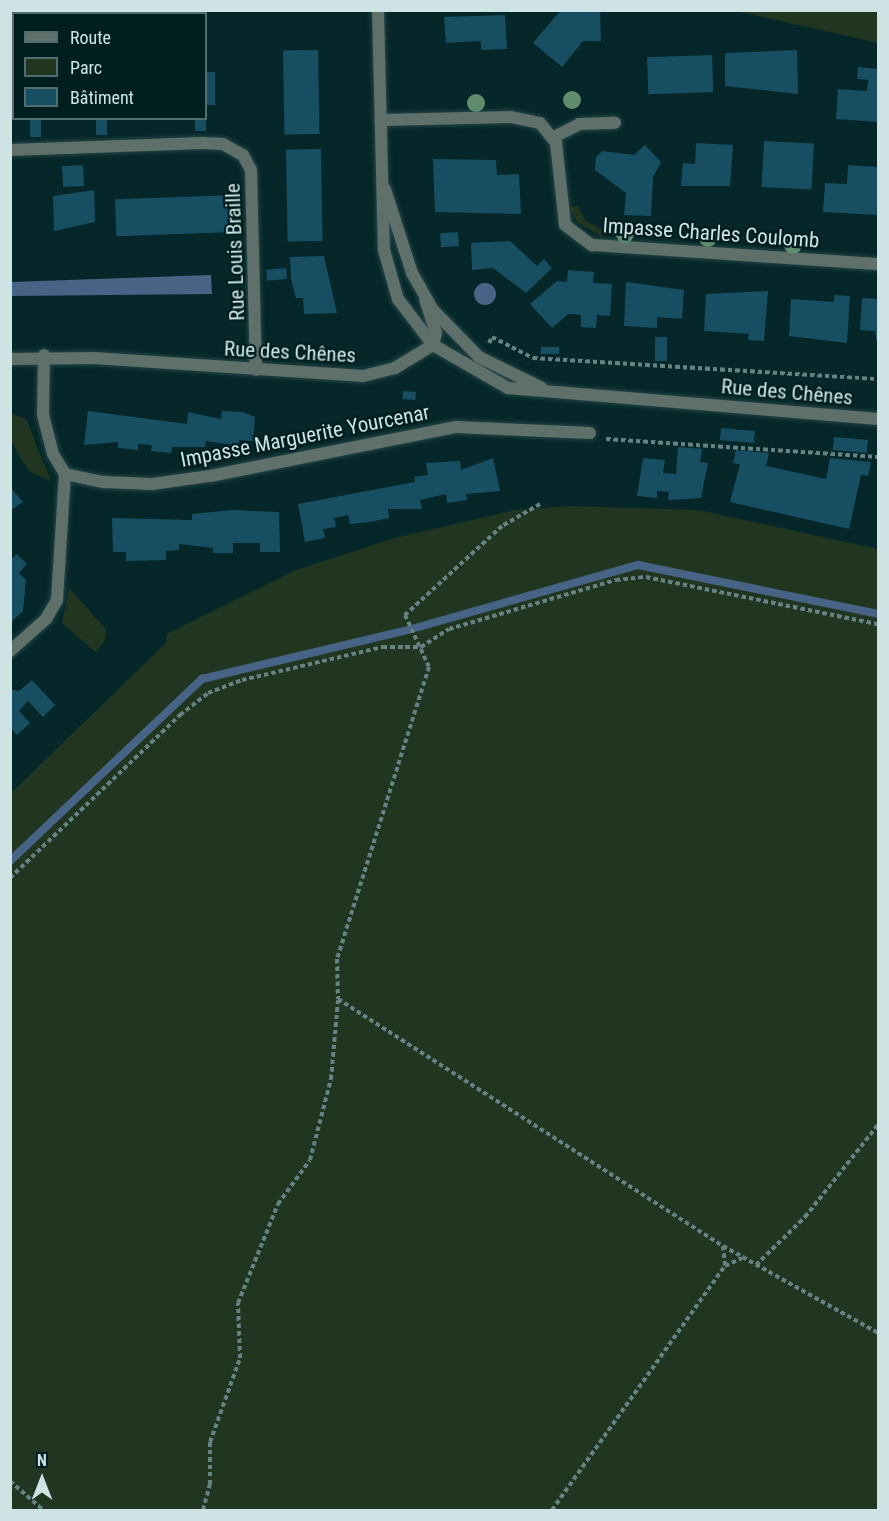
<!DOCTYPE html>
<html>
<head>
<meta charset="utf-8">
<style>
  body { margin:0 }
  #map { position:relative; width:889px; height:1521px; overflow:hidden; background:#052729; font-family:"Roboto Condensed",sans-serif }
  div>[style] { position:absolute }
  .green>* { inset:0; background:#213620 }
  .water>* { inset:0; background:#476486 }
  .round { border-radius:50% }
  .stream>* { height:8px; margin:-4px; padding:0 4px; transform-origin:4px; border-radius:4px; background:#476486 }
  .building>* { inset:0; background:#184e62; transform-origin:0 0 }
  .path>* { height:4px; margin-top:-2px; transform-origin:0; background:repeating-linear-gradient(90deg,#668283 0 4.5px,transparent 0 7.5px) }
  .roads { filter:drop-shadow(0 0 2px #254547) drop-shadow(0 0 2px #254547) }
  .minor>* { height:12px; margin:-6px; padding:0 6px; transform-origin:6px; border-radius:6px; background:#5f6f69 }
  .tertiary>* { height:12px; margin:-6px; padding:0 6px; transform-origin:6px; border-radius:6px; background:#5f6f69 }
  .trees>* { width:18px; height:18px; margin:-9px; border-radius:50%; background:#608c6e }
  span { translate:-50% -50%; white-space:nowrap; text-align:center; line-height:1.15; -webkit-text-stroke:4.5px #001e1f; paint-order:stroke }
  .street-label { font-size:21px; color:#cee4e4 }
  .frame { position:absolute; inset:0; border:12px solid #cee4e4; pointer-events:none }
  .legend { position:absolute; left:12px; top:12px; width:195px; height:108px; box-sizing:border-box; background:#001e1f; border:2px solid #526d6e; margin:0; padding:8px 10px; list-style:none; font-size:18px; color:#cee4e4 }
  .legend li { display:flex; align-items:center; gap:12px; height:30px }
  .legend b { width:30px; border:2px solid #526d6e }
  .north { position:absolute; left:12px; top:1449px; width:60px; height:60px; -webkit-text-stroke:4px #001e1f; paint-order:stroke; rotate:0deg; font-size:16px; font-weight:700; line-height:24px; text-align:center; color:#cee4e4 }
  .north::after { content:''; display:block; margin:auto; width:21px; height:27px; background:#cee4e4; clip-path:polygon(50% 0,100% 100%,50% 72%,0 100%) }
</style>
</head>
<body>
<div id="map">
  <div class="green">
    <div style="clip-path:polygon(736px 11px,878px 11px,878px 43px)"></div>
    <div style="clip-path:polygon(578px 206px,585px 220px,602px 230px,602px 237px,577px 222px,569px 207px)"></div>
    <div style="clip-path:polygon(10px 413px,26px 419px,51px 481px,30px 472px,20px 457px,11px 440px)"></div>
    <div style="clip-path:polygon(569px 506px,698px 510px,878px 549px,878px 1510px,11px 1510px,11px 793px,166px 643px,167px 634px,296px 570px,394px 538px,515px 510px)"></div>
    <div style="clip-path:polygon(69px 588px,106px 629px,105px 641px,95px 652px,62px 623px)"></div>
  </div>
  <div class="water">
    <div style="clip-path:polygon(211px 275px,212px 294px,11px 296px,11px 282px)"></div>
    <div class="round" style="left:474px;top:283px;width:22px;height:22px"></div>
  </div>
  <div class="stream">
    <div style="left:10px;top:861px;width:265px;rotate:-43.5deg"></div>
    <div style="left:202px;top:679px;width:212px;rotate:-13.4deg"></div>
    <div style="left:408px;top:630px;width:239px;rotate:-15.8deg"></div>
    <div style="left:638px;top:565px;width:245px;rotate:11.5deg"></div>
  </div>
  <div class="building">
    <div style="clip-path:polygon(561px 10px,600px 10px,601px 41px,583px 41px,562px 67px,533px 43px)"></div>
    <div style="clip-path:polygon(505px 15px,507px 49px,481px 50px,481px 41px,446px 43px,444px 17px)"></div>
    <div style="left:318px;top:50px;width:84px;height:35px;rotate:89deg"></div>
    <div style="clip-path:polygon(797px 50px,798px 94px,725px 86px,725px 53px)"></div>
    <div style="left:712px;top:55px;width:37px;height:65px;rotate:88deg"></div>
    <div style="clip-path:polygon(858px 67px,878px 69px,878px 122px,836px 119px,838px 89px,867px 91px,868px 80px,857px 79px)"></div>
    <div style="clip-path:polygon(10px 72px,14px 72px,14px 108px,11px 109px)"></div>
    <div style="left:206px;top:72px;width:9px;height:33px"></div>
    <div style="left:30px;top:118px;width:11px;height:19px"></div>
    <div style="left:96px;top:118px;width:11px;height:17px"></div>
    <div style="left:195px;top:118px;width:11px;height:13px"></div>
    <div style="left:764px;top:141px;width:50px;height:46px;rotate:3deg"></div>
    <div style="clip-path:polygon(696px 143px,733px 145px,730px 186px,681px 186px,683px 163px,695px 164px)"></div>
    <div style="clip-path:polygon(645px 145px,661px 162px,653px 177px,651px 216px,624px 215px,626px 193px,595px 170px,596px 157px,602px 151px,634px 155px)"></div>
    <div style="left:321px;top:149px;width:92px;height:35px;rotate:89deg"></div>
    <div style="clip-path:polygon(433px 159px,496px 160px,497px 175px,519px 174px,521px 214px,435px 212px)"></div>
    <div style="left:83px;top:165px;width:21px;height:21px;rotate:87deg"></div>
    <div style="clip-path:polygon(848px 165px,878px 167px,878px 215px,823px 212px,825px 183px,847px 184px)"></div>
    <div style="clip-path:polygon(94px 190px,95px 222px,54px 231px,53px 196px)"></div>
    <div style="left:235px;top:195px;width:37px;height:120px;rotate:88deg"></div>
    <div style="left:458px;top:232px;width:14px;height:18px;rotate:86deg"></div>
    <div style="clip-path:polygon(510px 241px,537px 266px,544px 259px,552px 268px,526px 293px,493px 268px,472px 270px,471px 243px)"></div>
    <div style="clip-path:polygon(324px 256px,337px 313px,304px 314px,303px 298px,296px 298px,291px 279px,290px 257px)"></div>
    <div style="left:286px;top:268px;width:11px;height:20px;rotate:85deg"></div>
    <div style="clip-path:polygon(568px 270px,594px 272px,593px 283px,612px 284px,610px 316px,597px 315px,596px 328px,581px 327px,581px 315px,568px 314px,552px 328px,530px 304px,557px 281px,567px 282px)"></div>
    <div style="clip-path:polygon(626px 282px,684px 290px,682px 319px,657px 317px,657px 328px,624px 326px)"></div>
    <div style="clip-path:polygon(768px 291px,764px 341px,748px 340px,749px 334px,704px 331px,706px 294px)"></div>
    <div style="clip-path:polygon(834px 295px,850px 296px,847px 343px,789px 336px,791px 299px,834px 302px)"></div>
    <div style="clip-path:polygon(862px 298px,878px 299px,878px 349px,875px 331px,860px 330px)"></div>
    <div style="left:655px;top:337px;width:12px;height:24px"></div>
    <div style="left:541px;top:347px;width:18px;height:7px"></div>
    <div style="left:403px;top:391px;width:13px;height:8px;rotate:4deg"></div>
    <div style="clip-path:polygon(88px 411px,187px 424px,188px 412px,221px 419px,222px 411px,242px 412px,255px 417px,253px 441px,239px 440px,239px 446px,206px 441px,205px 447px,172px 447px,171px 453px,151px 451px,152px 445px,138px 444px,138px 450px,118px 448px,118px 442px,84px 445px)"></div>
    <div style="left:721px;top:428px;width:34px;height:12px;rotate:5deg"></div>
    <div style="left:834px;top:437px;width:34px;height:13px;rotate:5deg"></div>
    <div style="clip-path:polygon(678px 447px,702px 449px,700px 462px,708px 463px,701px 498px,668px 500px,669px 492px,657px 491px,657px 498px,637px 496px,643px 458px,665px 460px,663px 473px,676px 474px)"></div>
    <div style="clip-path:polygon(736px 450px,769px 453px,766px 466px,826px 479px,830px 458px,871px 462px,868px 476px,861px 475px,849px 529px,730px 502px,740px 464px,733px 463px)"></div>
    <div style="clip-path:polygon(493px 458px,500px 491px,466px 494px,467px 500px,447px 503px,446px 494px,420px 500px,422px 509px,388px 509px,389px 518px,370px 522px,350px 524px,348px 515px,334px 518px,336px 527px,323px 529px,325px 538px,305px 542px,298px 504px,415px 482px,414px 477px,428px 475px,426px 463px,460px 461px,461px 470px)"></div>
    <div style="clip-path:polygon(10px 487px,23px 502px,10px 511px)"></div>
    <div style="clip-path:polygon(232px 510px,279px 512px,280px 552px,260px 552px,260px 543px,233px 543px,233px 553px,213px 553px,213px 548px,179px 544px,179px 550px,166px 551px,166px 560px,126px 561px,126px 552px,113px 552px,112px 518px,192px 520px,192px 514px)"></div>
    <div style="clip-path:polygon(17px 554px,27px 564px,19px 573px,26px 580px,23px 611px,10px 623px,10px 560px)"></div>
    <div style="clip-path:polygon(32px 680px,55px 705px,43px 717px,28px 701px,19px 711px,30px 723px,17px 735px,10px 727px,10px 689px,19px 691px)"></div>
  </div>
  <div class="path">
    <div style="left:489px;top:343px;width:7px;rotate:-63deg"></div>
    <div style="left:492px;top:337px;width:46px;rotate:27.1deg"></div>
    <div style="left:533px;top:358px;width:346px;rotate:3.5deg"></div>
    <div style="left:606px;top:439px;width:273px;rotate:3.8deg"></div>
    <div style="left:540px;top:504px;width:44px;rotate:149.9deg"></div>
    <div style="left:502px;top:526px;width:132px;rotate:137.5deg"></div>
    <div style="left:405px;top:615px;width:57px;rotate:65.2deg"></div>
    <div style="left:429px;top:667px;width:306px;rotate:107.5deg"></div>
    <div style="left:337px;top:959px;width:40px;rotate:88.6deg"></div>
    <div style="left:338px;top:999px;width:457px;rotate:32.7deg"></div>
    <div style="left:723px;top:1246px;width:178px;rotate:29.3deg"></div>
    <div style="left:10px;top:878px;width:236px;rotate:-43.8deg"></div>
    <div style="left:180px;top:715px;width:36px;rotate:-38deg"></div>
    <div style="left:208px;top:693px;width:36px;rotate:-21deg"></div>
    <div style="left:242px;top:680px;width:145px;rotate:-13.2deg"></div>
    <div style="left:383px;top:647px;width:38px"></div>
    <div style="left:421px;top:647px;width:33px;rotate:-33deg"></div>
    <div style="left:449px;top:629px;width:174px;rotate:-16.4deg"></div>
    <div style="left:616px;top:580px;width:30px;rotate:-6deg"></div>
    <div style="left:646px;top:577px;width:237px;rotate:11.5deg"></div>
    <div style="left:723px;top:1246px;width:20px;rotate:84deg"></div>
    <div style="left:756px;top:1265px;width:69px;rotate:-44.4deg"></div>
    <div style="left:805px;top:1217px;width:117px;rotate:-51.6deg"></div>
    <div style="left:10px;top:1481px;width:44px;rotate:41.3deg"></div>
    <div style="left:203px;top:1510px;width:27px;rotate:-75deg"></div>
    <div style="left:210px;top:1484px;width:42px;rotate:-90deg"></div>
    <div style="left:210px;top:1442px;width:89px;rotate:-70.3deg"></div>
    <div style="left:240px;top:1358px;width:55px;rotate:-92.1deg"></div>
    <div style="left:238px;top:1303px;width:107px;rotate:-68deg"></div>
    <div style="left:278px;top:1204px;width:54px;rotate:-54deg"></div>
    <div style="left:310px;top:1160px;width:84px;rotate:-75.5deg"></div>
    <div style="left:331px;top:1079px;width:79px;rotate:-84.9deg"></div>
    <div style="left:552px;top:1510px;width:299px;rotate:-54.7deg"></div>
    <div style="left:725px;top:1266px;width:19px;rotate:-25deg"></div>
  </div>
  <div class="roads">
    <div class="minor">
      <div style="left:382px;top:120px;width:129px;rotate:-1.3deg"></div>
      <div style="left:511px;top:117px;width:30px;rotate:12deg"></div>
      <div style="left:540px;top:123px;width:26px;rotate:51deg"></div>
      <div style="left:556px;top:143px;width:82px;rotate:83.7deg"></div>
      <div style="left:565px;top:225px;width:34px;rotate:37deg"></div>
      <div style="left:592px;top:245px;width:287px;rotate:3.8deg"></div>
      <div style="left:554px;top:137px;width:28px;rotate:-27deg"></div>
      <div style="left:579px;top:124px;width:36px;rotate:-2deg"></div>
      <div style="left:10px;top:150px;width:193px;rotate:-2.1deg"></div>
      <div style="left:203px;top:143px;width:20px;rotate:3deg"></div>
      <div style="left:223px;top:144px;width:23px;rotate:29deg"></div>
      <div style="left:243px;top:155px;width:17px;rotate:62deg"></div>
      <div style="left:251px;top:170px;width:200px;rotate:88.6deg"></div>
      <div style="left:44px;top:355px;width:60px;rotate:91deg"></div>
      <div style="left:43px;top:415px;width:40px;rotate:75.6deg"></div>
      <div style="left:53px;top:454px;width:23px;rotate:59deg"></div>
      <div style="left:65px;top:474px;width:40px;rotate:12deg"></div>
      <div style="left:104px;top:482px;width:48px;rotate:2.4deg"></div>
      <div style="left:152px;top:484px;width:59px;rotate:-7.9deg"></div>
      <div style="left:210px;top:476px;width:251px;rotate:-11.3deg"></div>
      <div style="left:456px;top:427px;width:134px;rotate:2.6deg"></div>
      <div style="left:10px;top:359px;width:84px;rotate:-0.7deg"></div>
      <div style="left:94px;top:358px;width:270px;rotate:3.8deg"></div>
      <div style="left:363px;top:376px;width:33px;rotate:-14deg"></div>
      <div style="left:395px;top:368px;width:44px;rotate:-31.2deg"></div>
      <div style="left:433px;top:345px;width:12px;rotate:-76deg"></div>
      <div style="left:436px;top:333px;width:35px;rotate:-108deg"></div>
      <div style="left:10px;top:651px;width:48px;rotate:-41.6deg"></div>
      <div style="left:46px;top:619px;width:22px;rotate:-60deg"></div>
      <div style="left:57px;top:600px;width:126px;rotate:-86.4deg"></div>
    </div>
    <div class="tertiary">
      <div style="left:378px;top:10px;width:240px;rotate:88.6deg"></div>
      <div style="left:384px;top:250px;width:51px;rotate:74.1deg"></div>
      <div style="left:398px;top:299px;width:58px;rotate:52.7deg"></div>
      <div style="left:433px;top:345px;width:86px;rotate:29.8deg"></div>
      <div style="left:508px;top:388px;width:371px;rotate:4.8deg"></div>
      <div style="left:385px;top:189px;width:88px;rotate:72.2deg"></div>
      <div style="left:412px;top:273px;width:43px;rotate:60.4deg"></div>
      <div style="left:433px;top:310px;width:66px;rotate:45.6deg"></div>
      <div style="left:479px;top:357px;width:70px;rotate:26.2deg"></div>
    </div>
  </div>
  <div class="trees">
    <div style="left:572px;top:100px"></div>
    <div style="left:476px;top:103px"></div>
    <div style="left:625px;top:234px"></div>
    <div style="left:708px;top:238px"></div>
    <div style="left:793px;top:245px"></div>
  </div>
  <div class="street-label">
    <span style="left:711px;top:233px;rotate:4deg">Impasse Charles Coulomb</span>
    <span style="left:235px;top:252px;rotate:-92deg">Rue Louis Braille</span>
    <span style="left:290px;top:352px;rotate:3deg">Rue des Chênes</span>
    <span style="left:787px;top:392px;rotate:5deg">Rue des Chênes</span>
    <span style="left:305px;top:436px;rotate:-11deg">Impasse Marguerite Yourcenar</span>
  </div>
  <div class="frame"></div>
  <ul class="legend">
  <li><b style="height:8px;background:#5f6f69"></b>Route</li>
  <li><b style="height:16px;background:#213620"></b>Parc</li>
  <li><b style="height:16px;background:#184e62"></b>Bâtiment</li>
  </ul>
  <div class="north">N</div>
</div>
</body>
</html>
